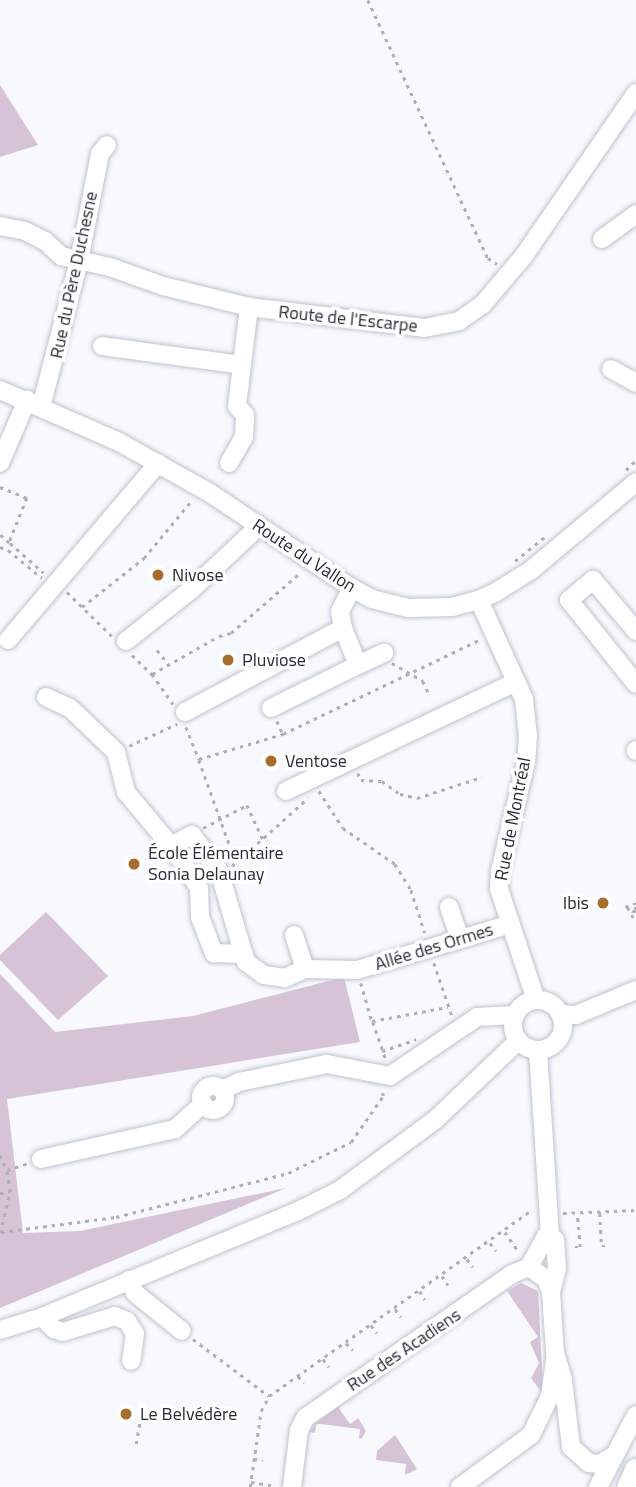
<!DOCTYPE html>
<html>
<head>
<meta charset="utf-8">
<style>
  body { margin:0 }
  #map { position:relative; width:636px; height:1487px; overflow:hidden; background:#f7f9fd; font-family:"Titillium Web",sans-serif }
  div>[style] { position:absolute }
  .green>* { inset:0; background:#d6c3d7 }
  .path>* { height:2.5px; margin-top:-1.25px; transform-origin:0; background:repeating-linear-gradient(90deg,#aeb0b4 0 3.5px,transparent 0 8.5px) }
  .roads { filter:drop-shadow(0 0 2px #bdc4ce) drop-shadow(0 0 2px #bdc4ce) }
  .minor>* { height:18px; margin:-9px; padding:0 9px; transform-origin:9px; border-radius:9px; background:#fff }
  .minor>.ring { margin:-9px; padding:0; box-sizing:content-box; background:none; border:18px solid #fff; border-radius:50% }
  .major>* { height:23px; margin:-11.5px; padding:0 11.5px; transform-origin:11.5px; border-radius:11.5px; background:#fff }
  .dots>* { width:19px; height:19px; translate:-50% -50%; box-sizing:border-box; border:4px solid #fff; border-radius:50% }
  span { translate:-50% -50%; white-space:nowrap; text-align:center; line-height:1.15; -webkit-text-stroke:7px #fff; paint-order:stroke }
  .street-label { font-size:18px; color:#292c30 }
  .poi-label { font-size:18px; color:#292c30 }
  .left { translate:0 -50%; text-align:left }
  .right { translate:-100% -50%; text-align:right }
</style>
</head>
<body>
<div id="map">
  <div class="green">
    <div style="clip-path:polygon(0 85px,38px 145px,0 157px)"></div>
    <div style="clip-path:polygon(46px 912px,108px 976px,58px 1020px,0 960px,0 955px)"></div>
    <div style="clip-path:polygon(0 974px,55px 1032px,193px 1016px,344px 977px,360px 1042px,7px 1099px,23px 1233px,80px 1231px,286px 1188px,0 1308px)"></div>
    <div style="clip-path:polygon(521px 1283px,538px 1291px,543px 1388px,545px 1389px,540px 1404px,535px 1400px,543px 1394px,531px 1378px,539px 1363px,530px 1342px,538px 1337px,507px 1291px)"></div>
    <div style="clip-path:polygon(338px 1407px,350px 1424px,358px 1418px,366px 1431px,362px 1438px,359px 1439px,360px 1429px,321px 1424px,316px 1424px,315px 1433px,310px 1432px,316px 1423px)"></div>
    <div style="clip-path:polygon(395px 1435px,417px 1469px,410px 1473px,405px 1474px,406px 1464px,376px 1460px,377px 1451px)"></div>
  </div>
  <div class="path">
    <div style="left:368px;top:0;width:285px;rotate:65.1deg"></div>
    <div style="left:488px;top:258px;width:11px;rotate:34deg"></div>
    <div style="left:626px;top:470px;width:14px;rotate:-45deg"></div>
    <div style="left:0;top:487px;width:29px;rotate:22deg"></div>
    <div style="left:27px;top:498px;width:48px;rotate:111.8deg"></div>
    <div style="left:9px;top:543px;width:12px;rotate:-138deg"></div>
    <div style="left:10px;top:543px;width:45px;rotate:41.4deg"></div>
    <div style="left:0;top:547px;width:9px;rotate:21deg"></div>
    <div style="left:8px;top:550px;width:44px;rotate:39.5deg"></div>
    <div style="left:515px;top:561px;width:38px;rotate:-39deg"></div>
    <div style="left:67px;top:592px;width:63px;rotate:44.4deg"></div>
    <div style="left:82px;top:607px;width:79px;rotate:-38.3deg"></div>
    <div style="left:144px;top:558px;width:75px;rotate:-50.4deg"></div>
    <div style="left:157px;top:650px;width:19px;rotate:51deg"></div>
    <div style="left:132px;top:655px;width:28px;rotate:44deg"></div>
    <div style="left:152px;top:674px;width:37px;rotate:55deg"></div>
    <div style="left:392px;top:663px;width:36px;rotate:30deg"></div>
    <div style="left:423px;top:681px;width:17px;rotate:65deg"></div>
    <div style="left:152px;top:674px;width:77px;rotate:-29.6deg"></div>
    <div style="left:219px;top:636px;width:12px;rotate:-14deg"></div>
    <div style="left:231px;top:633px;width:91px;rotate:-41deg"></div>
    <div style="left:277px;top:721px;width:14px;rotate:65deg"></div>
    <div style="left:283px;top:734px;width:220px;rotate:-25.6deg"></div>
    <div style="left:186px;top:727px;width:35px;rotate:68deg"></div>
    <div style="left:199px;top:759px;width:88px;rotate:-16.6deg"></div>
    <div style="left:129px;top:746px;width:53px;rotate:-24.6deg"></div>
    <div style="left:199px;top:760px;width:109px;rotate:70.2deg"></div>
    <div style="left:358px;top:773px;width:8px;rotate:67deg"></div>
    <div style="left:361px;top:780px;width:21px;rotate:3deg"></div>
    <div style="left:382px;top:781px;width:22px;rotate:36deg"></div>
    <div style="left:400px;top:794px;width:17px;rotate:13deg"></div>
    <div style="left:417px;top:798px;width:68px;rotate:-17.9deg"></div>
    <div style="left:319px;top:791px;width:44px;rotate:57deg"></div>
    <div style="left:343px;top:828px;width:63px;rotate:34.7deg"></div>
    <div style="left:395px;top:864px;width:31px;rotate:58deg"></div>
    <div style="left:411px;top:890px;width:45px;rotate:72deg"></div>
    <div style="left:203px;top:828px;width:50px;rotate:-27.6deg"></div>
    <div style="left:247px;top:805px;width:38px;rotate:65deg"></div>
    <div style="left:232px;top:866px;width:102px;rotate:-41.8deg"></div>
    <div style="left:633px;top:918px;width:15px;rotate:-118deg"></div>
    <div style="left:626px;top:905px;width:9px;rotate:49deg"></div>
    <div style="left:632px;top:912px;width:4px;rotate:-27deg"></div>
    <div style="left:636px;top:910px;width:7px;rotate:-117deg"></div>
    <div style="left:633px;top:904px;width:3px"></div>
    <div style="left:434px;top:963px;width:56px;rotate:71.2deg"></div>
    <div style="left:361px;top:983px;width:40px;rotate:74deg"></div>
    <div style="left:372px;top:1021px;width:77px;rotate:-10.4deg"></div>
    <div style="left:373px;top:1022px;width:39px;rotate:71deg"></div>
    <div style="left:382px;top:1051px;width:36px;rotate:-19deg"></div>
    <div style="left:0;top:1155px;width:17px;rotate:65deg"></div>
    <div style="left:0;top:1193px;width:10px;rotate:-6deg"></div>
    <div style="left:563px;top:1213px;width:73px;rotate:-2.4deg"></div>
    <div style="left:600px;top:1213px;width:33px;rotate:87deg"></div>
    <div style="left:602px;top:1246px;width:5px"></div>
    <div style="left:1px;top:1232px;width:116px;rotate:-7.4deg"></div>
    <div style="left:116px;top:1217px;width:178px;rotate:-14.3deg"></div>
    <div style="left:288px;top:1173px;width:70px;rotate:-26.2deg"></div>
    <div style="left:351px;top:1142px;width:56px;rotate:-55.2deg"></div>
    <div style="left:383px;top:1096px;width:7px;rotate:-98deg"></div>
    <div style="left:505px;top:1232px;width:24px;rotate:55deg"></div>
    <div style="left:0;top:1233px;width:42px;rotate:-76.3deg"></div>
    <div style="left:10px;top:1192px;width:22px;rotate:-98deg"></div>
    <div style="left:7px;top:1170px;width:23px;rotate:-18deg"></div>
    <div style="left:490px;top:1243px;width:10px;rotate:53deg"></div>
    <div style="left:575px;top:1247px;width:5px"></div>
    <div style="left:580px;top:1247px;width:33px;rotate:-95deg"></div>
    <div style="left:467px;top:1259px;width:10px;rotate:53deg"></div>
    <div style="left:442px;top:1276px;width:11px;rotate:56deg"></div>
    <div style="left:420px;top:1291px;width:10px;rotate:61deg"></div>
    <div style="left:395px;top:1309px;width:10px;rotate:53deg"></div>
    <div style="left:371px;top:1325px;width:10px;rotate:53deg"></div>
    <div style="left:193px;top:1339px;width:95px;rotate:36.9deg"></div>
    <div style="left:346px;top:1343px;width:10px;rotate:45deg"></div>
    <div style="left:323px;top:1359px;width:10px;rotate:53deg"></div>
    <div style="left:298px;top:1376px;width:9px;rotate:49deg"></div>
    <div style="left:136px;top:1444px;width:42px;rotate:-80.3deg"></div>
    <div style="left:254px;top:1459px;width:9px;rotate:6deg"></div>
    <div style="left:251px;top:1482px;width:25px;rotate:9deg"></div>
    <div style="left:250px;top:1487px;width:77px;rotate:-81.8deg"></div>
    <div style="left:261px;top:1411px;width:17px;rotate:-62deg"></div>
    <div style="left:269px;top:1396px;width:322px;rotate:-35.3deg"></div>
  </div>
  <div class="roads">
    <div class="minor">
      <div style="left:0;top:226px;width:25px;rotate:11deg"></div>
      <div style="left:25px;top:231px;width:22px;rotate:27deg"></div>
      <div style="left:45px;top:241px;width:22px;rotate:43deg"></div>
      <div style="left:61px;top:256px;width:50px;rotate:12.7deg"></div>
      <div style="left:110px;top:267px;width:56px;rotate:19.7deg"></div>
      <div style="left:163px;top:286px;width:89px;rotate:13.7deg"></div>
      <div style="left:249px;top:307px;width:176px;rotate:6.8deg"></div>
      <div style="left:424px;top:328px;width:36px;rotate:-11deg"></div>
      <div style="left:459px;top:321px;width:29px;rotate:-35deg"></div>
      <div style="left:483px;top:304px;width:62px;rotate:-49.6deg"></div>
      <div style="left:523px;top:257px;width:199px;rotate:-55.4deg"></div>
      <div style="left:602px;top:239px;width:42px;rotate:-36.3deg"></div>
      <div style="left:102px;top:346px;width:141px;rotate:7.7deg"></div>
      <div style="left:611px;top:369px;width:29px;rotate:29deg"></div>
      <div style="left:0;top:390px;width:130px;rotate:23.6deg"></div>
      <div style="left:119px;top:442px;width:104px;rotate:29.3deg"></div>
      <div style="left:210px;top:493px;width:171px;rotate:33.8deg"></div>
      <div style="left:352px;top:588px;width:23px;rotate:29deg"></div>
      <div style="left:372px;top:599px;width:37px;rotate:14deg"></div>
      <div style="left:408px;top:608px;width:44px;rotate:-1.3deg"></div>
      <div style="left:452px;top:607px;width:28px;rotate:-15deg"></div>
      <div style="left:479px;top:600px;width:19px;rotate:-25deg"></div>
      <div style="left:496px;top:592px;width:40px;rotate:-32deg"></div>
      <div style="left:530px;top:571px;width:138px;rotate:-40deg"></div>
      <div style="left:41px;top:407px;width:151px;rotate:-75.4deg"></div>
      <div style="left:79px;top:261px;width:109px;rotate:-78.9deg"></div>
      <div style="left:100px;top:154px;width:11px;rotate:-52deg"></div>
      <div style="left:0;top:463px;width:69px;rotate:-66.8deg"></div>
      <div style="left:229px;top:463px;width:30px;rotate:-60deg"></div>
      <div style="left:244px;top:437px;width:22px;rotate:-87deg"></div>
      <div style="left:245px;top:415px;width:12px;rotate:-132deg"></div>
      <div style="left:237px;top:406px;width:100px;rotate:-83.1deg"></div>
      <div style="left:479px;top:600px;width:109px;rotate:65.6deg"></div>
      <div style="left:524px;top:699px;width:36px;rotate:84deg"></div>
      <div style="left:528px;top:735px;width:27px;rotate:94deg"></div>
      <div style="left:526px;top:762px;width:112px;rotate:103.4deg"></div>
      <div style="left:500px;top:871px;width:18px;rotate:93deg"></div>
      <div style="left:499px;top:889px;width:117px;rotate:71.6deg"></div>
      <div style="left:343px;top:628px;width:40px;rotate:68deg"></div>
      <div style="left:358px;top:665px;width:29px;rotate:-25deg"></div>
      <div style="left:636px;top:631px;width:67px;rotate:-130.1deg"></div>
      <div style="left:593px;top:580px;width:31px;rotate:140deg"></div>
      <div style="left:569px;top:600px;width:107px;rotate:51.4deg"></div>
      <div style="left:8px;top:640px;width:232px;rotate:-49.7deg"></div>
      <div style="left:126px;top:641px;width:85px;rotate:-38.3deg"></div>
      <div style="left:193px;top:588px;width:91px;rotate:-43.2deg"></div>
      <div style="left:46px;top:697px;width:26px;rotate:25deg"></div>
      <div style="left:70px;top:708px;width:64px;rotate:43.7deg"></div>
      <div style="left:116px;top:752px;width:41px;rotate:76deg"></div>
      <div style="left:126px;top:792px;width:70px;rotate:50.2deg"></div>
      <div style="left:171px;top:846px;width:24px;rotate:-28deg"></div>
      <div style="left:192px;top:835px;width:45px;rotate:53.1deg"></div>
      <div style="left:219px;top:871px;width:95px;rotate:73.5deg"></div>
      <div style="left:246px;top:962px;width:22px;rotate:36deg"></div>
      <div style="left:264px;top:975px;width:21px;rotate:8deg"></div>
      <div style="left:285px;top:978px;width:22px;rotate:-24deg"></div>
      <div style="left:305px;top:969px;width:52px;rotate:1.1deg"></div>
      <div style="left:357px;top:970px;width:160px;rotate:-16.7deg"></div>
      <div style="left:271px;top:708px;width:97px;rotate:-26.3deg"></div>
      <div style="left:185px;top:712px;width:179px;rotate:-28deg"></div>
      <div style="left:343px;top:628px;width:17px;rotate:-100deg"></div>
      <div style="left:340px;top:611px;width:26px;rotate:-62deg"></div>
      <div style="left:636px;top:750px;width:1px;rotate:90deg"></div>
      <div style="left:286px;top:791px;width:255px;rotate:-25.4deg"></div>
      <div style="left:171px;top:846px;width:50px;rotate:56.3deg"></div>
      <div style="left:199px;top:888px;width:29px;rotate:88deg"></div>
      <div style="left:200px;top:917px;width:39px;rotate:69deg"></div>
      <div style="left:214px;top:953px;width:30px;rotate:2deg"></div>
      <div style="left:449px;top:907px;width:34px;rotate:71deg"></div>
      <div style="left:294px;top:935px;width:36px;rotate:72deg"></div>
      <div class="ring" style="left:513px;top:1000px;width:32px;height:32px"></div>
      <div style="left:560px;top:1014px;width:16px;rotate:4deg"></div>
      <div style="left:576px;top:1015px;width:65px;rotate:-22.6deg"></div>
      <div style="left:538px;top:1050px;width:185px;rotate:86.3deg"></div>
      <div style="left:550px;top:1235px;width:7px;rotate:45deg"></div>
      <div style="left:555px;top:1240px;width:28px;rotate:86deg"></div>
      <div style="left:557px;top:1268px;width:25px;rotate:104deg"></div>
      <div class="ring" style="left:201px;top:1086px;width:6px;height:6px"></div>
      <div style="left:222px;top:1090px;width:19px;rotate:-25deg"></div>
      <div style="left:239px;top:1082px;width:90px;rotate:-11.6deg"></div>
      <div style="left:327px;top:1064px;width:64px;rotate:10.8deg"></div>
      <div style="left:390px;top:1076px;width:105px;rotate:-34.1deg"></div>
      <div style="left:477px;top:1017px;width:38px;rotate:-3deg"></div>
      <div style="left:41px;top:1159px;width:137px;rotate:-12.6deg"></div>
      <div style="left:175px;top:1129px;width:38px;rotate:-42deg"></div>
      <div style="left:529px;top:1267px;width:21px;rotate:35deg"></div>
      <div style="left:546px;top:1279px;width:14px;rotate:69deg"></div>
      <div style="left:551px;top:1292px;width:61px;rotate:86.2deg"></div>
      <div style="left:555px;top:1353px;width:28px;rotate:73deg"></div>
      <div style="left:563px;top:1380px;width:67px;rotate:83.2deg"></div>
      <div style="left:571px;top:1447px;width:24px;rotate:42deg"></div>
      <div style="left:589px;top:1463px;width:11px;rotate:5deg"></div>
      <div style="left:600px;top:1464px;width:15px;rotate:-32deg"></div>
      <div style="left:129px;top:1280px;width:14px;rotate:65deg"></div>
      <div style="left:135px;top:1293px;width:60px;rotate:39deg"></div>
      <div style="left:42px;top:1317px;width:17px;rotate:45deg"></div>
      <div style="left:54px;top:1329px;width:9px;rotate:18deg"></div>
      <div style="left:63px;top:1332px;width:54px;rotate:-17.1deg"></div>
      <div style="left:115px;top:1316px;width:13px;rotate:23deg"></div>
      <div style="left:127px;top:1321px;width:15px;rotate:58deg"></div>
      <div style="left:135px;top:1334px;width:27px;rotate:98deg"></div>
      <div style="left:0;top:1330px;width:44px;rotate:-17.2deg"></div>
      <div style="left:42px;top:1317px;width:277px;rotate:-22.5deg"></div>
      <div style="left:298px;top:1211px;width:47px;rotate:-26.6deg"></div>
      <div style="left:340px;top:1190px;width:118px;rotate:-36.4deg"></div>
      <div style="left:435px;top:1120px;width:115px;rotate:-43.6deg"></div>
      <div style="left:292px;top:1487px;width:57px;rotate:-83deg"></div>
      <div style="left:299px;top:1430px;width:13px;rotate:-63deg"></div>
      <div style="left:305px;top:1418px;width:252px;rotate:-34.8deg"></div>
      <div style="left:512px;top:1274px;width:18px;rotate:-22deg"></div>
      <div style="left:529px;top:1267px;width:35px;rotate:-61deg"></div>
      <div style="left:546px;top:1236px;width:4px;rotate:-14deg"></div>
      <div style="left:460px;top:1487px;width:88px;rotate:-36.2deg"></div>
      <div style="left:531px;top:1435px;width:43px;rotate:-64deg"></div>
      <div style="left:550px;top:1396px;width:36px;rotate:-82deg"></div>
      <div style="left:598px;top:1487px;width:81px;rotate:-62.2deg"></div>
    </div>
    <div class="major">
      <div style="left:628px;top:1487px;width:19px;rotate:-65deg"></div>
    </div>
  </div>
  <div class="dots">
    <div style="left:158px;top:575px;background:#a76d2d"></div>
    <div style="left:228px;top:660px;background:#a76d2d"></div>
    <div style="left:271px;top:761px;background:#a76d2d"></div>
    <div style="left:134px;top:864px;background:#a76d2d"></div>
    <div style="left:603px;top:903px;background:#a76d2d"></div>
    <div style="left:126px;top:1414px;background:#a76d2d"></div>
  </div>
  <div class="street-label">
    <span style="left:74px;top:275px;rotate:-78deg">Rue du Père Duchesne</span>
    <span style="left:348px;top:319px;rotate:6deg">Route de l'Escarpe</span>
    <span style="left:304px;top:556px;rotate:33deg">Route du Vallon</span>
    <span style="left:513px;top:819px;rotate:-79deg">Rue de Montréal</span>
    <span style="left:434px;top:947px;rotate:-17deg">Allée des Ormes</span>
    <span style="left:404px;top:1350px;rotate:-34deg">Rue des Acadiens</span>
  </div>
  <div class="poi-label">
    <span class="left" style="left:172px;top:575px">Nivose</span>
    <span class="left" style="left:242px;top:660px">Pluviose</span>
    <span class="left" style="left:285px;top:761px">Ventose</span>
    <span class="left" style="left:148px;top:864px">École Élémentaire<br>Sonia Delaunay</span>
    <span class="right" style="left:589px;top:903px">Ibis</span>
    <span class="left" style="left:140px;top:1414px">Le Belvédère</span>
  </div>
</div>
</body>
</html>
